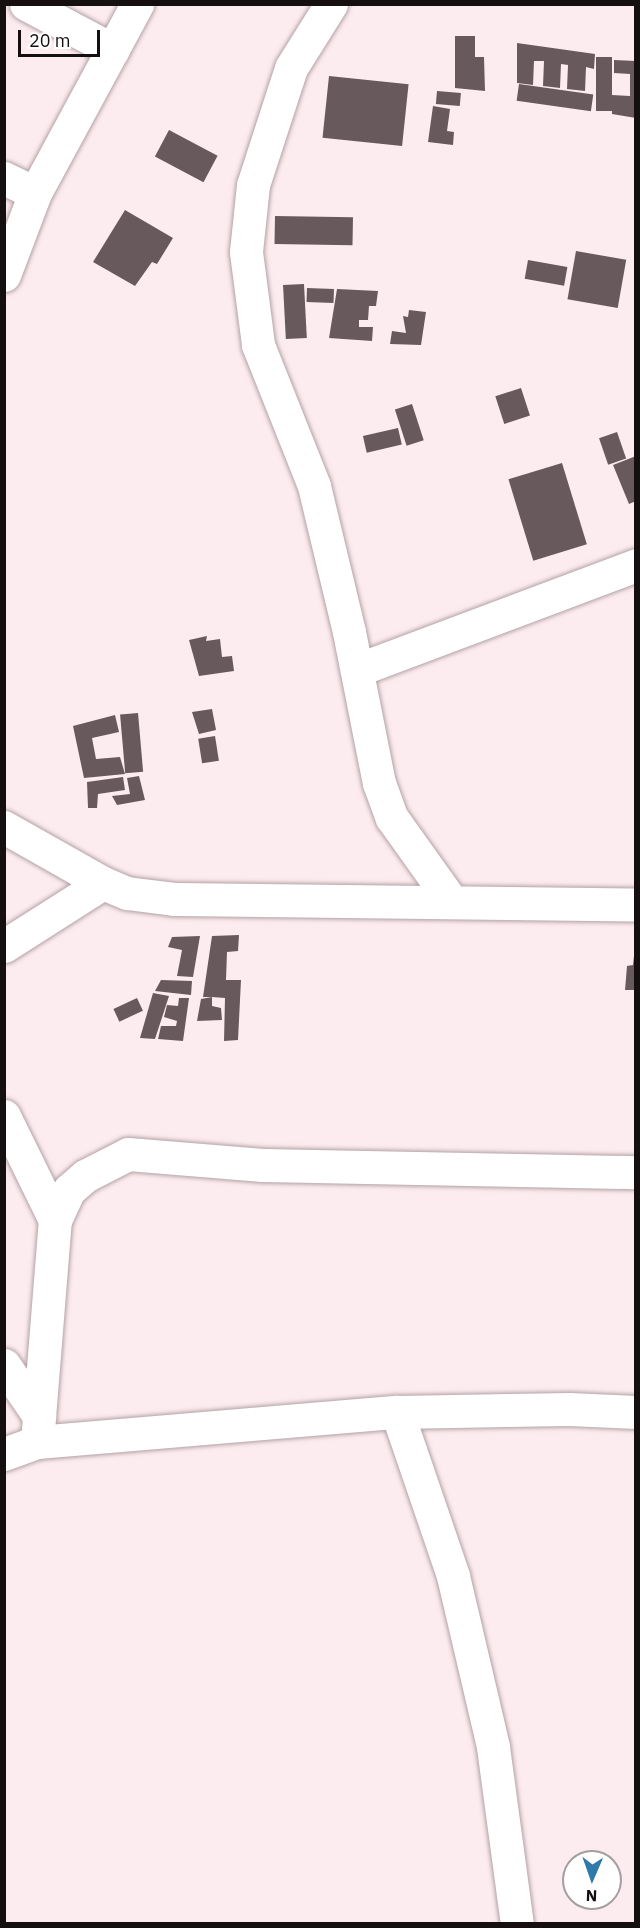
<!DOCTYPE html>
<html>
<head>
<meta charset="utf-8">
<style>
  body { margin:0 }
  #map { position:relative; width:640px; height:1928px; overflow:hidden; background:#fdecef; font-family:"IBM Plex Sans",sans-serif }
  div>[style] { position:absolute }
  .building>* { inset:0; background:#68595c; transform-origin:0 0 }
  .roads { filter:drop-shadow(0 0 2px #b3a2a6) drop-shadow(0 0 2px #b3a2a6) }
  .minor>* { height:33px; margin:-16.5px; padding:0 16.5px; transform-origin:16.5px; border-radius:16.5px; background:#fff }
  span { translate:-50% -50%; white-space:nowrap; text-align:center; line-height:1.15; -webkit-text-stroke:6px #fff; paint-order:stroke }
  .frame { position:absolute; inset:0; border:6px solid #150f10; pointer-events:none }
  .north { position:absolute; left:562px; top:1850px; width:60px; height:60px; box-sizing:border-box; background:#fff; border:2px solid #a19f9f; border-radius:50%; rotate:182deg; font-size:16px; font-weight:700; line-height:24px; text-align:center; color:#150f10 }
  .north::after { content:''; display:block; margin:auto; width:21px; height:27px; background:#2f79ad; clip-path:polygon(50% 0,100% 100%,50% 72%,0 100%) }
  .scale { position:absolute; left:18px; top:30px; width:82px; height:27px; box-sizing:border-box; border:3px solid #150f10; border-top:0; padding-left:8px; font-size:18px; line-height:21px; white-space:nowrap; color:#150f10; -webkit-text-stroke:4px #fff; paint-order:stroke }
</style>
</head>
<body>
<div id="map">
  <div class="building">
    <div style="clip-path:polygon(455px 36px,475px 36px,475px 57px,484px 57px,485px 91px,455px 88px)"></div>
    <div style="clip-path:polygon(517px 43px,595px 54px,594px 69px,586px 67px,585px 91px,567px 89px,568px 65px,561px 64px,560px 88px,543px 86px,544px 61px,534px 61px,533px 85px,517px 83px)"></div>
    <div style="left:596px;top:57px;width:16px;height:54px"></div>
    <div style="clip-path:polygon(614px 60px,636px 61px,636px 118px,612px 114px,612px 95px,630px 96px,630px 74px,614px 73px)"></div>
    <div style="left:329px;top:76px;width:80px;height:62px;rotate:6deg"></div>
    <div style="left:519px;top:84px;width:75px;height:17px;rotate:8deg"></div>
    <div style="left:437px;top:91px;width:24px;height:13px;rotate:5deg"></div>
    <div style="clip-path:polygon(433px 106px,450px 109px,447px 131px,454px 132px,453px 145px,428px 142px)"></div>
    <div style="left:169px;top:130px;width:55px;height:30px;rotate:28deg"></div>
    <div style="clip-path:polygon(125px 210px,173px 238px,157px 264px,152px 262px,135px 286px,93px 262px)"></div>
    <div style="left:275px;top:216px;width:78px;height:28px;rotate:1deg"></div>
    <div style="left:576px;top:251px;width:51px;height:49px;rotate:10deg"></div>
    <div style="left:528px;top:260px;width:40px;height:19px;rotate:10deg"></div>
    <div style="left:304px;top:284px;width:54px;height:21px;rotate:87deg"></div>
    <div style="left:307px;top:288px;width:27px;height:14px;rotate:2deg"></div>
    <div style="clip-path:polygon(337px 289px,378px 291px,376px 306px,369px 306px,368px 320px,359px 320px,359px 327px,373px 327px,372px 341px,329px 338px)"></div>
    <div style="clip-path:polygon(409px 310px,426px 312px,421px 345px,390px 344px,392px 331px,406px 333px,403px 316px,408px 317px)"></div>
    <div style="left:521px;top:388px;width:29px;height:27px;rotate:72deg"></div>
    <div style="left:412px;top:404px;width:38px;height:18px;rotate:72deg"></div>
    <div style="left:398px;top:428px;width:17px;height:36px;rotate:77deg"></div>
    <div style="left:617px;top:432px;width:28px;height:19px;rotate:71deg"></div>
    <div style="clip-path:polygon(636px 456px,636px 501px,629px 504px,613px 465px)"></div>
    <div style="left:562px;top:463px;width:85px;height:56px;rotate:73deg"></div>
    <div style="clip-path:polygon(207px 636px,206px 641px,220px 639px,222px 657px,232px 656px,234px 671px,199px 676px,189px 640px)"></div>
    <div style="clip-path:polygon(212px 709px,216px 730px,199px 734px,192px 712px)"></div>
    <div style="left:138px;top:713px;width:59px;height:18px;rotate:85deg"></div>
    <div style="clip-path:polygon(115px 715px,119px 732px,92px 738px,96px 759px,120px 757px,125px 774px,84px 778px,73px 726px)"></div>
    <div style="left:215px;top:736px;width:25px;height:17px;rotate:81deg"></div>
    <div style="clip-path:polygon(139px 776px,145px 800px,117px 805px,112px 796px,130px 794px,127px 778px)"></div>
    <div style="clip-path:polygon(123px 777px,125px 790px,98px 794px,97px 808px,88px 808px,87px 782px)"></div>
    <div style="clip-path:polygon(239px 935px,238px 951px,227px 952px,226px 980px,241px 980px,238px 1040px,224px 1041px,225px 998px,212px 997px,212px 1006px,221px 1008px,222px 1020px,197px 1021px,201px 999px,212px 997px,203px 997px,212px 936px)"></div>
    <div style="clip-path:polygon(200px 936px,193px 977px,177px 976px,182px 950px,168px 947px,172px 937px)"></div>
    <div style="clip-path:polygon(634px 956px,636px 990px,625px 990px,627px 966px,633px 965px)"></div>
    <div style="clip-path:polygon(161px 980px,192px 981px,191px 995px,155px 991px)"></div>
    <div style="clip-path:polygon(153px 993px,169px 996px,155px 1039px,140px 1038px)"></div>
    <div style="left:137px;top:998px;width:14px;height:26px;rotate:65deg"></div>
    <div style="clip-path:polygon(179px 998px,189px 998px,183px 1041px,158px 1039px,161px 1026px,176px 1026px,177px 1021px,164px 1017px,167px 1005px,178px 1006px)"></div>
  </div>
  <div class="roads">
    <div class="minor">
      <div style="left:26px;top:4px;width:98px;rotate:27.9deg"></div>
      <div style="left:331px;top:4px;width:75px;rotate:122deg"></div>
      <div style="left:291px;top:68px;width:123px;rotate:108deg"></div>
      <div style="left:253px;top:185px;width:67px;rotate:96deg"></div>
      <div style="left:246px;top:252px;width:94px;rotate:82.6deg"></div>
      <div style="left:258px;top:345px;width:152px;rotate:68.3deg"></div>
      <div style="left:314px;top:486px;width:150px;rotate:76.5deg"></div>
      <div style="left:349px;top:632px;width:154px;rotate:78.8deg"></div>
      <div style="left:379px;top:783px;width:37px;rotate:70deg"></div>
      <div style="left:392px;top:818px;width:103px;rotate:54.5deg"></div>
      <div style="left:4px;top:178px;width:34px;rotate:26deg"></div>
      <div style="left:4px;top:275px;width:88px;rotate:-69.3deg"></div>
      <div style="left:35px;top:193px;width:215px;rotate:-61.6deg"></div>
      <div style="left:357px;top:670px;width:298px;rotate:-20.6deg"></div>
      <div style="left:4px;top:827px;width:114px;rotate:29.5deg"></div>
      <div style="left:103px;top:883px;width:26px;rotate:23deg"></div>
      <div style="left:127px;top:893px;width:47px;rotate:7.3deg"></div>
      <div style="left:174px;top:899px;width:462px;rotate:0.7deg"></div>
      <div style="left:4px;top:946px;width:117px;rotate:-32.5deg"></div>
      <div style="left:4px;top:1116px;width:116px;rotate:63.9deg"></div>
      <div style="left:4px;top:1365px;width:62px;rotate:55.5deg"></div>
      <div style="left:397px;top:1412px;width:173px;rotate:71.1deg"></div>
      <div style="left:453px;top:1576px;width:176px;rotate:76.8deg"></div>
      <div style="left:493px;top:1747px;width:179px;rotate:82.3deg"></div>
      <div style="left:37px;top:1442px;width:361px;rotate:-4.8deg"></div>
      <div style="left:397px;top:1412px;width:172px;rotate:-1deg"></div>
      <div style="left:569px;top:1409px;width:67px;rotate:2.6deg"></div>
      <div style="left:4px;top:1454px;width:35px;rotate:-20deg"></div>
      <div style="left:37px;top:1442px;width:223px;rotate:-85.4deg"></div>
      <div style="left:55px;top:1220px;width:33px;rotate:-65deg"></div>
      <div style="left:69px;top:1190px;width:21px;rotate:-41deg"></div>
      <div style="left:85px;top:1176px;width:48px;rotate:-27.1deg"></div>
      <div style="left:128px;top:1154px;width:135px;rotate:4.7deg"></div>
      <div style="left:263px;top:1165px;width:373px;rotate:1.1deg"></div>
    </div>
  </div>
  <div class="frame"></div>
  <div class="north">N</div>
  <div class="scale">20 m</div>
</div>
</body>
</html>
